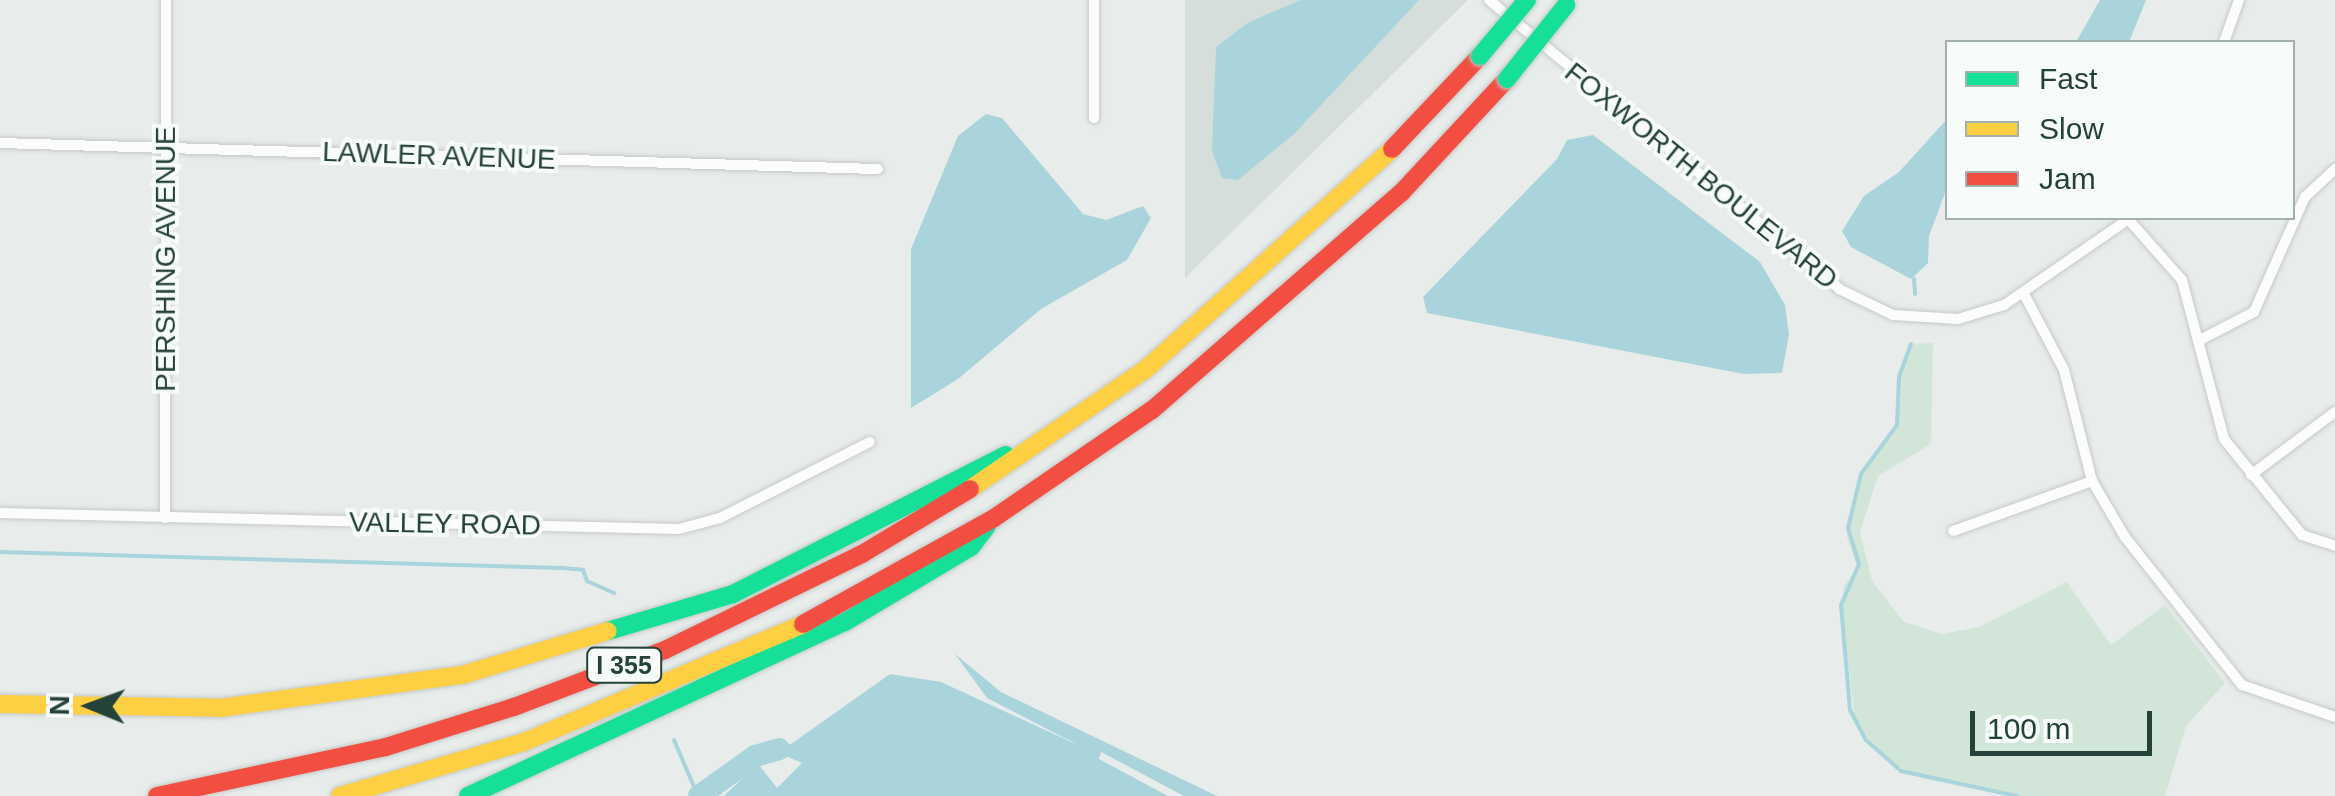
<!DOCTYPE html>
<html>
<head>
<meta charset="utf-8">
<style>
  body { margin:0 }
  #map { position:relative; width:2335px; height:796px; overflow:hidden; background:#e8edeb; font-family:Helvetica,sans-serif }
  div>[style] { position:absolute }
  .built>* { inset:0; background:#d6dedb }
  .green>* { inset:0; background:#d1e6d8 }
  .water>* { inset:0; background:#a9d4db }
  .stream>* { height:4px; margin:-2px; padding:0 2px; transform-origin:2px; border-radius:2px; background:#a9d4db }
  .river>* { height:22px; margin:-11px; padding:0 11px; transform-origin:11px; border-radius:11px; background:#a9d4db }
  .roads { filter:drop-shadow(0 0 2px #c5cac8) drop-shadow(0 0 2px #c5cac8) }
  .street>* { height:10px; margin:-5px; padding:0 5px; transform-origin:5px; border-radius:5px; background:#fcfcfc }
  .fast>* { height:18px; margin:-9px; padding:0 9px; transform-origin:9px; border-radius:9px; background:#16e098 }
  .slow>* { height:18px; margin:-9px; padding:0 9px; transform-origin:9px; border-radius:9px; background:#ffcf43 }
  .jam>* { height:18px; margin:-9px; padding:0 9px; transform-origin:9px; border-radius:9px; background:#f24e42 }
  .bridges { filter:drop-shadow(0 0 2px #c3ccc9) drop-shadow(0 0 2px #c3ccc9) }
  .fast-bridge>* { height:18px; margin:-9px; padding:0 9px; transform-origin:9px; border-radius:9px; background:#16e098 }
  span { translate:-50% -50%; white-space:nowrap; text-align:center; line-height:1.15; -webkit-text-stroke:8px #f7fbf9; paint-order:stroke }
  .shield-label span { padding:2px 8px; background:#f7fbf9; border:2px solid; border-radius:8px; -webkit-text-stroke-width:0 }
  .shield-label { font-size:25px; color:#24423a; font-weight:700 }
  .street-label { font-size:28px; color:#24423a }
  .legend { position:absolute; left:1945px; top:40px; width:350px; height:180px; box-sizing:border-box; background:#f7fbf9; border:2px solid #a3b1ad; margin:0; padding:12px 18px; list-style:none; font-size:30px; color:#24423a }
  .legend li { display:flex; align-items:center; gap:20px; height:50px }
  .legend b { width:50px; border:2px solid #a3b1ad }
  .north { position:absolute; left:40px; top:656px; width:100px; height:100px; -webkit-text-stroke:8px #f7fbf9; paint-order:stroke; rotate:271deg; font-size:28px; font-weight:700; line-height:40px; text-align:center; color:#24423a }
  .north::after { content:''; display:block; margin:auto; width:35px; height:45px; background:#24423a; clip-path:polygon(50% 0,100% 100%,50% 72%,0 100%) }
  .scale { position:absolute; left:1970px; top:711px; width:182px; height:45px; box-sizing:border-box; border:5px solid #24423a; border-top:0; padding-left:12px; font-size:30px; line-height:35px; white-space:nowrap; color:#24423a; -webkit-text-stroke:8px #f7fbf9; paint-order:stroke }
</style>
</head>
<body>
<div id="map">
  <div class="built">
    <div style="clip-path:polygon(1185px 0,1468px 0,1185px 278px)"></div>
  </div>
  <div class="green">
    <div style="clip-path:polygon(1933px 343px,1931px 444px,1878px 476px,1860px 532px,1872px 581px,1904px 622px,1942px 634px,1979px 627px,2067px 582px,2111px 645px,2165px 605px,2225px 683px,2186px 726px,2165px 796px,2017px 796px,1924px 779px,1885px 760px,1855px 721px,1841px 605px,1844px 586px,1858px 569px,1847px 537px,1857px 483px,1897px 425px,1899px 377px,1911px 344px)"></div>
  </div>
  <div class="water">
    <div style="clip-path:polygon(1301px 0,1419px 0,1294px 134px,1238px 180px,1222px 178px,1212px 151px,1216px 47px,1249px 22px)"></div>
    <div style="clip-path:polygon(2100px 0,2146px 0,2129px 42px,2076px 42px)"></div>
    <div style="clip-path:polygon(986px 114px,1002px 118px,1083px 214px,1106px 220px,1143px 206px,1151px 218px,1127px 260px,1041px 309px,958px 379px,911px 408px,911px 249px,958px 136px)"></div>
    <div style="clip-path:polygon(1947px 119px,1947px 188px,1929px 236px,1928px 263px,1911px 279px,1851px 247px,1842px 231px,1864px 196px,1899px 172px)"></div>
    <div style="clip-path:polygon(1593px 135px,1760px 262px,1785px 305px,1789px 334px,1782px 373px,1744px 374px,1427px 313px,1423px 297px,1557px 159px,1567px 140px)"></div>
    <div style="clip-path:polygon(evenodd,955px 654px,1001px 692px,1217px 796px,1184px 796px,1101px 752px,1099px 759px,1168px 796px,724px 796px,744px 777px,758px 746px,791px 744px,890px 674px,941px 682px,1082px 747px,987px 698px,955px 654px,786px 756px,802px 763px,777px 788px,759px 765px,786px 756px)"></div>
  </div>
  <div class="stream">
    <div style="left:1914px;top:279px;width:15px;rotate:86deg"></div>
    <div style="left:1911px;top:344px;width:35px;rotate:110deg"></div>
    <div style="left:1899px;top:377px;width:48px;rotate:92.4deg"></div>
    <div style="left:1897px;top:425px;width:61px;rotate:126.3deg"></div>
    <div style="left:1861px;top:474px;width:56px;rotate:103.5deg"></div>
    <div style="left:1848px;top:528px;width:38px;rotate:73deg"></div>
    <div style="left:1859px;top:564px;width:45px;rotate:113.7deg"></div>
    <div style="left:1841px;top:605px;width:105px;rotate:85.1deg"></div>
    <div style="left:1850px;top:710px;width:34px;rotate:62deg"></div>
    <div style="left:1866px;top:740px;width:47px;rotate:41.5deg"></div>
    <div style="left:1901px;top:771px;width:119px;rotate:12.2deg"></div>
    <div style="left:0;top:552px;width:562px;rotate:1.63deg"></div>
    <div style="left:562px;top:568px;width:21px;rotate:5deg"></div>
    <div style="left:583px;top:570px;width:12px;rotate:70deg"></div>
    <div style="left:587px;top:581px;width:30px;rotate:24deg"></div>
    <div style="left:674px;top:740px;width:61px;rotate:66.8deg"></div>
  </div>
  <div class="river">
    <div style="left:699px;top:796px;width:69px;rotate:-35.5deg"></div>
    <div style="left:755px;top:756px;width:25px;rotate:-16deg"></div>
  </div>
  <div class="roads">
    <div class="street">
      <div style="left:1489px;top:0;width:454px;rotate:39.5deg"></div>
      <div style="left:1839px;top:289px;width:60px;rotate:25.7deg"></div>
      <div style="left:1893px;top:315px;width:65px;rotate:3.5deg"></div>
      <div style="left:1958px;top:319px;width:48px;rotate:-16.9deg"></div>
      <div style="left:2004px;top:305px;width:153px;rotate:-34.6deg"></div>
      <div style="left:2224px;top:42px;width:45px;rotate:-70.3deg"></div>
      <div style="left:1094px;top:118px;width:118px;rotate:-90deg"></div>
      <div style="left:0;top:143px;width:878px;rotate:1.7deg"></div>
      <div style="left:2128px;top:219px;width:81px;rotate:48.5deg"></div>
      <div style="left:2182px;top:280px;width:164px;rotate:75.2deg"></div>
      <div style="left:2224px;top:439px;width:124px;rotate:50.9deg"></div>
      <div style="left:2302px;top:535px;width:35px;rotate:18deg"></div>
      <div style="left:2024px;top:294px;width:86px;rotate:62.2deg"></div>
      <div style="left:2064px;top:370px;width:114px;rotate:75.8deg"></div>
      <div style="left:2092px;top:481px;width:65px;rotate:59.5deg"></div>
      <div style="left:2125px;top:537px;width:189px;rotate:51.7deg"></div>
      <div style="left:2242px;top:685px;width:98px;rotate:19deg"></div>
      <div style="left:2198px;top:341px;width:63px;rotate:-27.4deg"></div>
      <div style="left:2254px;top:312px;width:126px;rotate:-66.1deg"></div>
      <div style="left:2305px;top:197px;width:41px;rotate:-43deg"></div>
      <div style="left:2251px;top:475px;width:105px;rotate:-36.9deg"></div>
      <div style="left:0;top:513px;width:679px;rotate:1.35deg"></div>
      <div style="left:679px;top:529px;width:42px;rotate:-15deg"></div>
      <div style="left:720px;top:518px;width:168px;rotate:-26.9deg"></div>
      <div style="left:165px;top:518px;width:518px;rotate:-89.89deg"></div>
      <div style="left:1953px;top:531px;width:148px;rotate:-19.8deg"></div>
    </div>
    <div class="fast">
      <div style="left:608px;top:631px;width:130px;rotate:-16.5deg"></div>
      <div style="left:733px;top:594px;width:306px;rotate:-27deg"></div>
      <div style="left:468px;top:796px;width:415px;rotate:-24.8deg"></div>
      <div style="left:845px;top:622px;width:147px;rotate:-30.8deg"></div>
      <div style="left:971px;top:547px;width:26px;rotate:-53deg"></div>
    </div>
    <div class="slow">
      <div style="left:970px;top:489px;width:213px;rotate:-34.3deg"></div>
      <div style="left:1146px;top:369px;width:330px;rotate:-41.8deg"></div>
      <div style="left:0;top:704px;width:220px;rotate:1deg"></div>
      <div style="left:220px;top:708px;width:244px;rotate:-7.8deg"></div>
      <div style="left:462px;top:675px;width:152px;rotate:-16.8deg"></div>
      <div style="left:340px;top:796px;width:192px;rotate:-16.4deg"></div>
      <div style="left:524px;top:742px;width:303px;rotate:-22.9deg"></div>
    </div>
    <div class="jam">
      <div style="left:1392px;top:149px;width:128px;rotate:-46.6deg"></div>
      <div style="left:803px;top:624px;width:218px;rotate:-29deg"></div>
      <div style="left:994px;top:518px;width:191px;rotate:-34.4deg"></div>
      <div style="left:1152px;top:410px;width:330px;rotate:-41.1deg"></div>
      <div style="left:1401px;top:193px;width:156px;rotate:-47.1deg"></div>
      <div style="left:157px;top:796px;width:234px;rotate:-12.1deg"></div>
      <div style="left:386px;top:747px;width:134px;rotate:-17.4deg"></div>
      <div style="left:514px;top:707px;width:161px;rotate:-20.7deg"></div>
      <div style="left:665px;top:650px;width:219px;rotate:-26deg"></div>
      <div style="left:862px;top:554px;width:126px;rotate:-31deg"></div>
    </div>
  </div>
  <div class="bridges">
    <div class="fast-bridge">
      <div style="left:1480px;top:56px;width:73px;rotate:-50deg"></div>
      <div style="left:1507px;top:79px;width:95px;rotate:-51.4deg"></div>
    </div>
  </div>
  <div class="shield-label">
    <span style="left:624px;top:665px">I 355</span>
  </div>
  <div class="street-label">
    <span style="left:439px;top:156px;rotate:2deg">LAWLER AVENUE</span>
    <span style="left:1701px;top:176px;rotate:39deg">FOXWORTH BOULEVARD</span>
    <span style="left:166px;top:259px;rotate:-90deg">PERSHING AVENUE</span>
    <span style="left:445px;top:524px;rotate:1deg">VALLEY ROAD</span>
  </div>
  <ul class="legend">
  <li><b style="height:12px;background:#16e098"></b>Fast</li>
  <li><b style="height:12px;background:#ffcf43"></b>Slow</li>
  <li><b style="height:12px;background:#f24e42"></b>Jam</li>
  </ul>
  <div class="north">N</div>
  <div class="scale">100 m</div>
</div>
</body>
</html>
